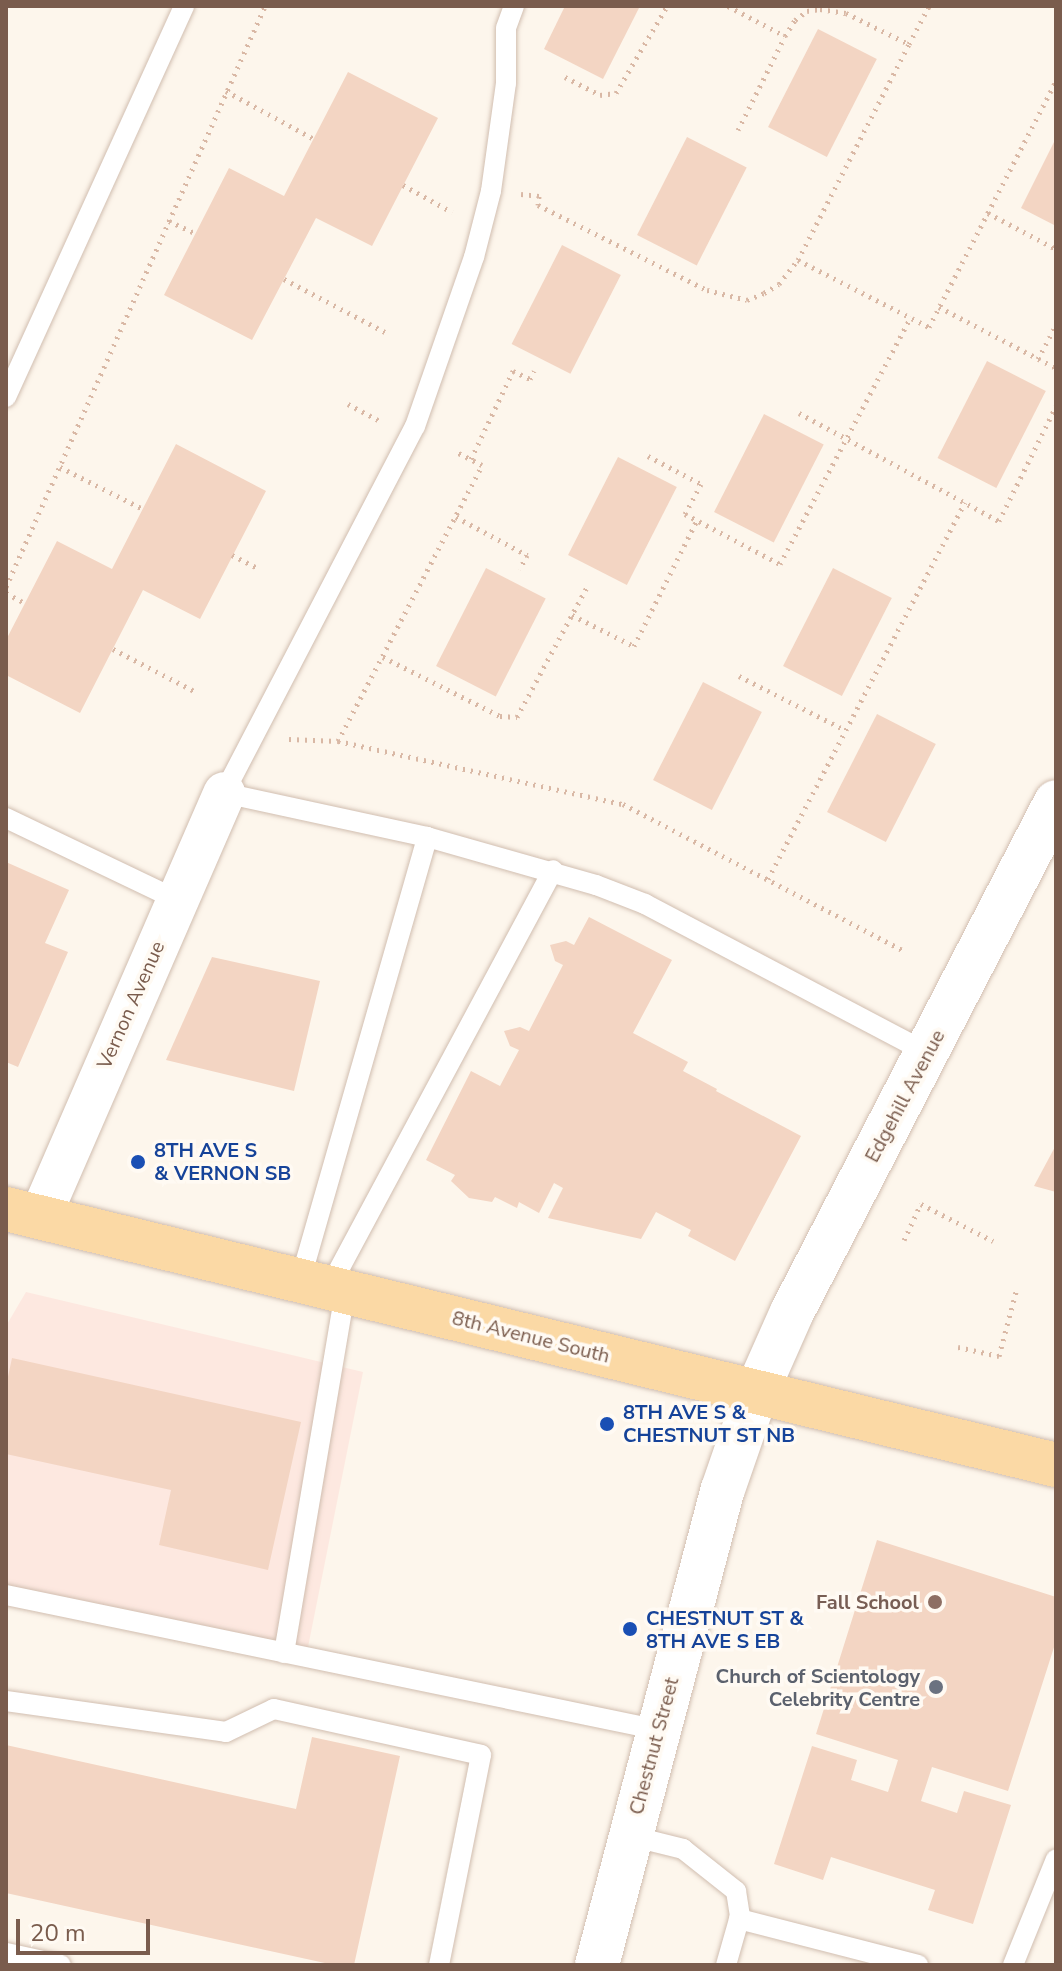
<!DOCTYPE html>
<html>
<head>
<meta charset="utf-8">
<style>
  body { margin:0 }
  #map { position:relative; width:1062px; height:1971px; overflow:hidden; background:#fdf6ec; font-family:"Nunito Sans",sans-serif }
  div>[style] { position:absolute }
  .commercial>* { inset:0; background:#fde8e0 }
  .building>* { inset:0; background:#f3d5c3; transform-origin:0 0 }
  .path>* { height:5px; margin-top:-2.5px; transform-origin:0; background:repeating-linear-gradient(90deg,#d9b8a5 0 2px,transparent 0 8px) }
  .roads { filter:drop-shadow(0 0 2px #d1beb0) drop-shadow(0 0 2px #d1beb0) }
  .lane>* { height:20px; margin:-10px; padding:0 10px; transform-origin:10px; border-radius:10px; background:#fff }
  .street>* { height:42px; margin:-21px; padding:0 21px; transform-origin:21px; border-radius:21px; background:#fff }
  .secondary>* { height:44px; margin:-22px; padding:0 22px; transform-origin:22px; border-radius:22px; background:#fff }
  .primary>* { height:44px; margin:-22px; padding:0 22px; transform-origin:22px; border-radius:22px; background:#fbd9a5 }
  .dots>* { width:22px; height:22px; translate:-50% -50%; box-sizing:border-box; border:4px solid #fffaf3; border-radius:50% }
  span { translate:-50% -50%; white-space:nowrap; text-align:center; line-height:1.15; -webkit-text-stroke:7px #fffaf3; paint-order:stroke }
  .street-label { font-size:20px; color:#7a5c4d }
  .transit-label { font-size:20px; color:#164399; font-weight:700 }
  .left { translate:0 -50%; text-align:left }
  .education-label { font-size:20px; color:#785e54; font-weight:700 }
  .right { translate:-100% -50%; text-align:right }
  .worship-label { font-size:20px; color:#5b616d; font-weight:700 }
  .frame { position:absolute; inset:0; border:8px solid #7a5c4d; pointer-events:none }
  .scale { position:absolute; left:16px; top:1919px; width:134px; height:36px; box-sizing:border-box; border:4px solid #7a5c4d; border-top:0; padding-left:10px; font-size:24px; line-height:28px; white-space:nowrap; color:#7a5c4d; -webkit-text-stroke:6px #fffaf3; paint-order:stroke }
</style>
</head>
<body>
<div id="map">
  <div class="commercial">
    <div style="clip-path:polygon(26px 1292px,363px 1372px,306px 1657px,6px 1599px,6px 1326px)"></div>
  </div>
  <div class="building">
    <div style="clip-path:polygon(565px 6px,640px 6px,603px 79px,544px 49px)"></div>
    <div style="left:818px;top:29px;width:66px;height:110px;rotate:27deg"></div>
    <div style="clip-path:polygon(348px 72px,438px 118px,372px 246px,316px 218px,252px 340px,164px 295px,229px 168px,284px 196px)"></div>
    <div style="left:687px;top:137px;width:67px;height:110px;rotate:27deg"></div>
    <div style="clip-path:polygon(1056px 138px,1056px 226px,1021px 208px)"></div>
    <div style="left:562px;top:245px;width:66px;height:111px;rotate:27deg"></div>
    <div style="left:987px;top:361px;width:66px;height:109px;rotate:27deg"></div>
    <div style="left:764px;top:414px;width:67px;height:110px;rotate:27deg"></div>
    <div style="clip-path:polygon(176px 444px,266px 491px,200px 619px,143px 590px,80px 713px,6px 675px,6px 640px,57px 541px,112px 569px)"></div>
    <div style="left:618px;top:457px;width:66px;height:110px;rotate:27deg"></div>
    <div style="left:486px;top:568px;width:67px;height:110px;rotate:27deg"></div>
    <div style="left:833px;top:568px;width:66px;height:110px;rotate:27deg"></div>
    <div style="left:703px;top:682px;width:66px;height:110px;rotate:27deg"></div>
    <div style="left:877px;top:714px;width:66px;height:110px;rotate:27deg"></div>
    <div style="clip-path:polygon(6px 862px,69px 890px,45px 943px,68px 952px,18px 1067px,6px 1062px)"></div>
    <div style="clip-path:polygon(589px 917px,672px 960px,633px 1033px,688px 1062px,683px 1071px,717px 1089px,716px 1091px,801px 1136px,735px 1261px,688px 1236px,691px 1230px,656px 1212px,641px 1239px,548px 1218px,563px 1188px,554px 1183px,539px 1213px,519px 1202px,517px 1208px,495px 1197px,492px 1202px,469px 1198px,451px 1181px,455px 1175px,426px 1160px,471px 1071px,500px 1086px,519px 1050px,510px 1046px,504px 1031px,520px 1027px,529px 1031px,563px 965px,555px 961px,550px 945px,566px 941px,574px 945px)"></div>
    <div style="clip-path:polygon(212px 957px,320px 981px,294px 1091px,166px 1060px)"></div>
    <div style="clip-path:polygon(1056px 1145px,1056px 1192px,1034px 1186px)"></div>
    <div style="clip-path:polygon(12px 1358px,301px 1422px,268px 1570px,159px 1545px,171px 1490px,6px 1454px,6px 1386px)"></div>
    <div style="clip-path:polygon(877px 1540px,1056px 1597px,1056px 1641px,1008px 1791px,932px 1767px,921px 1801px,957px 1813px,964px 1791px,1011px 1805px,973px 1924px,928px 1910px,935px 1890px,831px 1857px,823px 1880px,774px 1864px,812px 1746px,857px 1760px,851px 1780px,888px 1792px,898px 1760px,816px 1734px)"></div>
    <div style="clip-path:polygon(312px 1737px,400px 1756px,354px 1965px,334px 1965px,6px 1893px,6px 1745px,296px 1809px)"></div>
  </div>
  <div class="path">
    <div style="left:728px;top:6px;width:64px;rotate:27.8deg"></div>
    <div style="left:565px;top:77px;width:39px;rotate:27deg"></div>
    <div style="left:600px;top:95px;width:16px;rotate:-7deg"></div>
    <div style="left:616px;top:93px;width:101px;rotate:-59.6deg"></div>
    <div style="left:226px;top:91px;width:100px;rotate:28.6deg"></div>
    <div style="left:738px;top:130px;width:105px;rotate:-63.4deg"></div>
    <div style="left:785px;top:36px;width:19px;rotate:-58deg"></div>
    <div style="left:795px;top:20px;width:15px;rotate:-37deg"></div>
    <div style="left:807px;top:11px;width:13px;rotate:-9deg"></div>
    <div style="left:820px;top:9px;width:26px;rotate:9deg"></div>
    <div style="left:846px;top:13px;width:70px;rotate:26.2deg"></div>
    <div style="left:909px;top:44px;width:43px;rotate:-62.2deg"></div>
    <div style="left:403px;top:185px;width:56px;rotate:28.9deg"></div>
    <div style="left:521px;top:194px;width:18px;rotate:6deg"></div>
    <div style="left:539px;top:196px;width:9px;rotate:96deg"></div>
    <div style="left:538px;top:205px;width:189px;rotate:26.7deg"></div>
    <div style="left:707px;top:290px;width:41px;rotate:14deg"></div>
    <div style="left:747px;top:300px;width:18px;rotate:-22deg"></div>
    <div style="left:764px;top:293px;width:17px;rotate:-31deg"></div>
    <div style="left:779px;top:284px;width:31px;rotate:-52deg"></div>
    <div style="left:798px;top:260px;width:243px;rotate:-62.8deg"></div>
    <div style="left:988px;top:213px;width:77px;rotate:27.9deg"></div>
    <div style="left:169px;top:221px;width:29px;rotate:25deg"></div>
    <div style="left:798px;top:260px;width:147px;rotate:27.1deg"></div>
    <div style="left:929px;top:327px;width:277px;rotate:-62.7deg"></div>
    <div style="left:284px;top:279px;width:114px;rotate:27.7deg"></div>
    <div style="left:939px;top:307px;width:132px;rotate:27.5deg"></div>
    <div style="left:1038px;top:359px;width:38px;rotate:-62deg"></div>
    <div style="left:348px;top:404px;width:38px;rotate:28deg"></div>
    <div style="left:799px;top:413px;width:227px;rotate:28.4deg"></div>
    <div style="left:999px;top:521px;width:128px;rotate:-63.6deg"></div>
    <div style="left:648px;top:456px;width:60px;rotate:27.8deg"></div>
    <div style="left:701px;top:484px;width:34px;rotate:118deg"></div>
    <div style="left:685px;top:514px;width:107px;rotate:27.8deg"></div>
    <div style="left:780px;top:564px;width:280px;rotate:-62.1deg"></div>
    <div style="left:471px;top:459px;width:98px;rotate:-64.5deg"></div>
    <div style="left:513px;top:371px;width:19px;rotate:25deg"></div>
    <div style="left:530px;top:379px;width:9px;rotate:-63deg"></div>
    <div style="left:60px;top:467px;width:93px;rotate:26.8deg"></div>
    <div style="left:456px;top:517px;width:81px;rotate:28.2deg"></div>
    <div style="left:527px;top:555px;width:16px;rotate:117deg"></div>
    <div style="left:232px;top:555px;width:31px;rotate:27deg"></div>
    <div style="left:6px;top:587px;width:636px;rotate:-65.97deg"></div>
    <div style="left:6px;top:593px;width:21px;rotate:28deg"></div>
    <div style="left:572px;top:615px;width:69px;rotate:26.6deg"></div>
    <div style="left:634px;top:646px;width:141px;rotate:-63.4deg"></div>
    <div style="left:113px;top:649px;width:93px;rotate:27.4deg"></div>
    <div style="left:383px;top:657px;width:131px;rotate:26.8deg"></div>
    <div style="left:500px;top:716px;width:17px;rotate:3deg"></div>
    <div style="left:517px;top:717px;width:150px;rotate:-61.7deg"></div>
    <div style="left:739px;top:676px;width:119px;rotate:27deg"></div>
    <div style="left:289px;top:739px;width:49px;rotate:2.3deg"></div>
    <div style="left:338px;top:741px;width:292px;rotate:12.5deg"></div>
    <div style="left:623px;top:804px;width:319px;rotate:27.6deg"></div>
    <div style="left:338px;top:741px;width:311px;rotate:-62.4deg"></div>
    <div style="left:482px;top:465px;width:29px;rotate:-153deg"></div>
    <div style="left:768px;top:879px;width:425px;rotate:-62.4deg"></div>
    <div style="left:904px;top:1240px;width:40px;rotate:-65deg"></div>
    <div style="left:921px;top:1204px;width:81px;rotate:27.2deg"></div>
    <div style="left:958px;top:1347px;width:42px;rotate:12.4deg"></div>
    <div style="left:999px;top:1356px;width:70px;rotate:-75.2deg"></div>
  </div>
  <div class="roads">
    <div class="lane">
      <div style="left:514px;top:6px;width:23px;rotate:110deg"></div>
      <div style="left:506px;top:28px;width:55px;rotate:90deg"></div>
      <div style="left:506px;top:83px;width:109px;rotate:97.9deg"></div>
      <div style="left:491px;top:191px;width:68px;rotate:104.4deg"></div>
      <div style="left:474px;top:257px;width:179px;rotate:109.2deg"></div>
      <div style="left:415px;top:426px;width:414px;rotate:117.5deg"></div>
      <div style="left:224px;top:793px;width:208px;rotate:12.2deg"></div>
      <div style="left:427px;top:837px;width:176px;rotate:15.9deg"></div>
      <div style="left:596px;top:885px;width:53px;rotate:21.2deg"></div>
      <div style="left:645px;top:904px;width:320px;rotate:27.8deg"></div>
      <div style="left:6px;top:397px;width:430px;rotate:-65.5deg"></div>
      <div style="left:6px;top:818px;width:190px;rotate:25.6deg"></div>
      <div style="left:300px;top:1281px;width:462px;rotate:-74deg"></div>
      <div style="left:329px;top:1288px;width:474px;rotate:-61.8deg"></div>
      <div style="left:6px;top:1595px;width:667px;rotate:11.68deg"></div>
      <div style="left:284px;top:1653px;width:367px;rotate:-80.4deg"></div>
      <div style="left:6px;top:1701px;width:222px;rotate:8deg"></div>
      <div style="left:226px;top:1732px;width:53px;rotate:-25.6deg"></div>
      <div style="left:274px;top:1709px;width:212px;rotate:12.5deg"></div>
      <div style="left:481px;top:1755px;width:214px;rotate:101.3deg"></div>
      <div style="left:631px;top:1836px;width:54px;rotate:14deg"></div>
      <div style="left:683px;top:1849px;width:68px;rotate:38.4deg"></div>
      <div style="left:736px;top:1891px;width:25px;rotate:81deg"></div>
      <div style="left:740px;top:1916px;width:51px;rotate:105.9deg"></div>
      <div style="left:739px;top:1919px;width:185px;rotate:14.4deg"></div>
      <div style="left:6px;top:1953px;width:56px;rotate:12.3deg"></div>
      <div style="left:1013px;top:1965px;width:114px;rotate:-67.9deg"></div>
    </div>
    <div class="street">
      <div style="left:40px;top:1217px;width:462px;rotate:-66.5deg"></div>
    </div>
    <div class="secondary">
      <div style="left:597px;top:1965px;width:492px;rotate:-75.2deg"></div>
      <div style="left:723px;top:1489px;width:104px;rotate:-70.9deg"></div>
      <div style="left:757px;top:1391px;width:86px;rotate:-66.1deg"></div>
      <div style="left:792px;top:1312px;width:574px;rotate:-62.63deg"></div>
    </div>
    <div class="primary">
      <div style="left:6px;top:1209px;width:1081px;rotate:13.7deg"></div>
    </div>
  </div>
  <div class="dots">
    <div style="left:138px;top:1162px;background:#1a4fb4"></div>
    <div style="left:607px;top:1424px;background:#1a4fb4"></div>
    <div style="left:935px;top:1602px;background:#8d6e63"></div>
    <div style="left:630px;top:1629px;background:#1a4fb4"></div>
    <div style="left:936px;top:1687px;background:#6b7280"></div>
  </div>
  <div class="street-label">
    <span style="left:131px;top:1005px;rotate:-66deg">Vernon Avenue</span>
    <span style="left:905px;top:1096px;rotate:-62deg">Edgehill Avenue</span>
    <span style="left:531px;top:1337px;rotate:14deg">8th Avenue South</span>
    <span style="left:654px;top:1746px;rotate:-75deg">Chestnut Street</span>
  </div>
  <div class="transit-label">
    <span class="left" style="left:154px;top:1162px">8TH AVE S<br>&amp; VERNON SB</span>
    <span class="left" style="left:623px;top:1424px">8TH AVE S &amp;<br>CHESTNUT ST NB</span>
    <span class="left" style="left:646px;top:1630px">CHESTNUT ST &amp;<br>8TH AVE S EB</span>
  </div>
  <div class="education-label">
    <span class="right" style="left:919px;top:1602px">Fall School</span>
  </div>
  <div class="worship-label">
    <span class="right" style="left:920px;top:1688px">Church of Scientology<br>Celebrity Centre</span>
  </div>
  <div class="frame"></div>
  <div class="scale">20 m</div>
</div>
</body>
</html>
